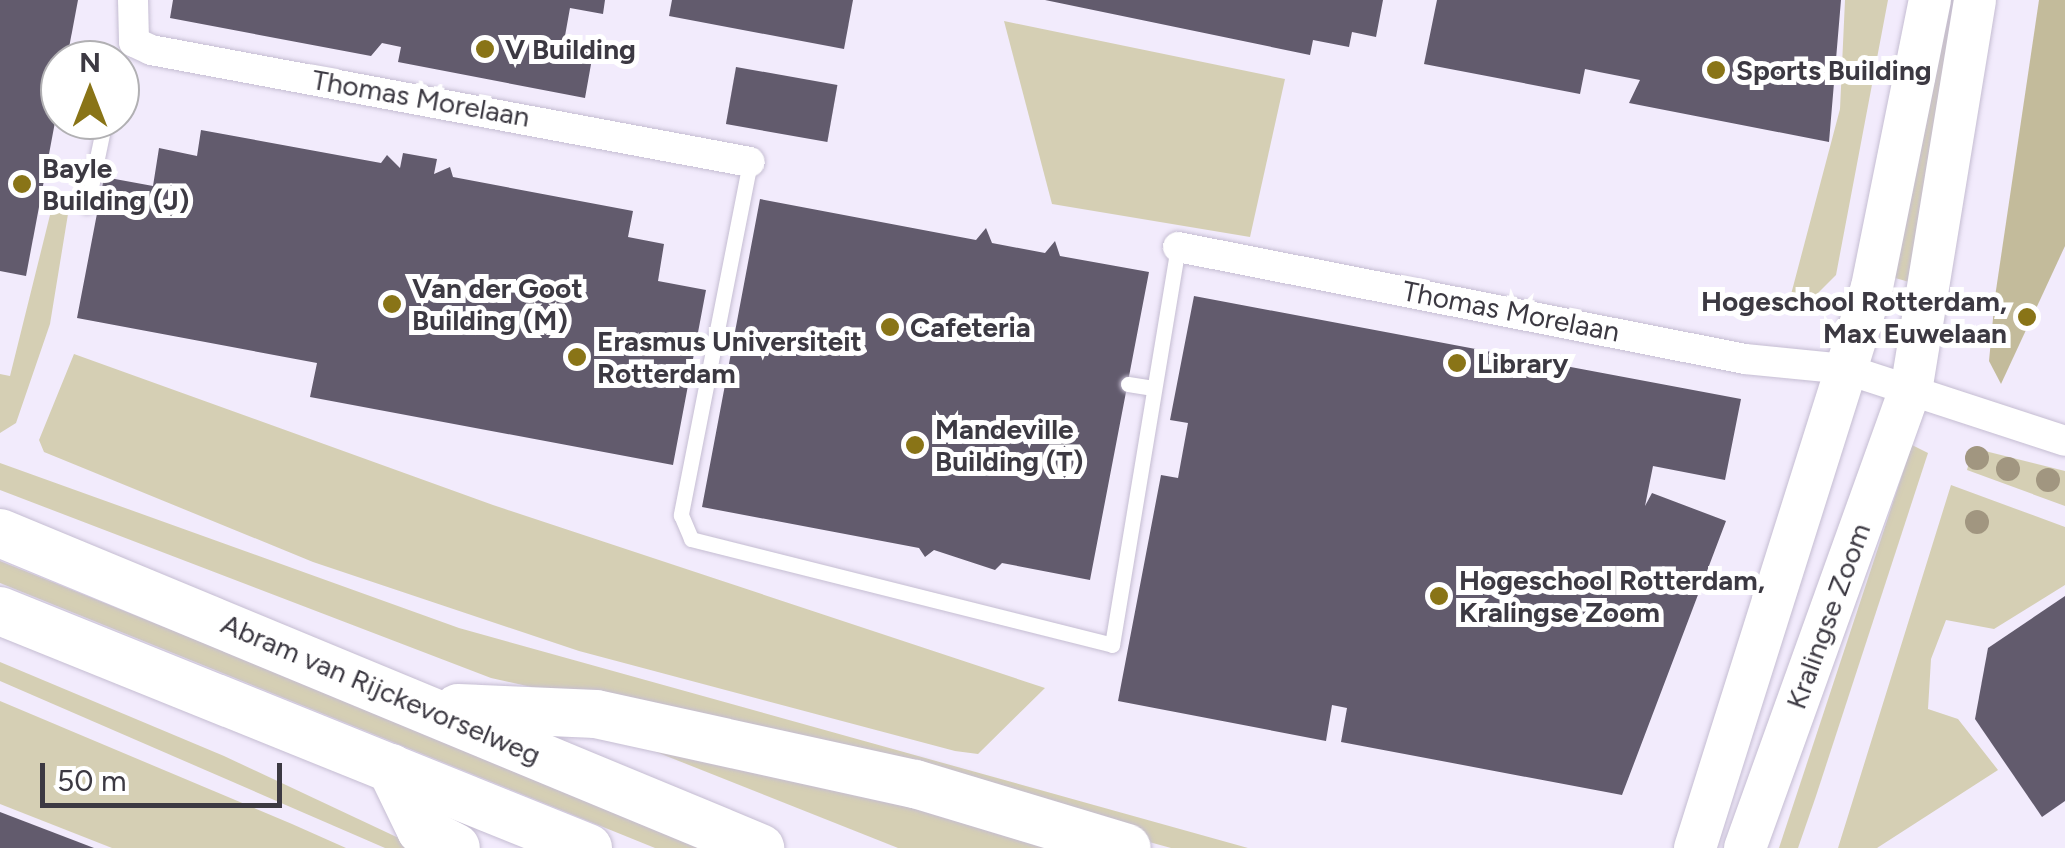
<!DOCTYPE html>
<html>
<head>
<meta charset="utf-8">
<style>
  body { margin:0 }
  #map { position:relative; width:2065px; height:848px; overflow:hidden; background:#f2ebfc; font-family:Figtree,sans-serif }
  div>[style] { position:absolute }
  .green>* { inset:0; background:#d5cfb4 }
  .forest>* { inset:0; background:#c3bb9b }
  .building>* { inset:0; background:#625b6d; transform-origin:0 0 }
  .roads { filter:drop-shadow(0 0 2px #c5bdd2) drop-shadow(0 0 2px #c5bdd2) }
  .service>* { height:15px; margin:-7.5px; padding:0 7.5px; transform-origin:7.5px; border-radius:7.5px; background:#fff }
  .minor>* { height:30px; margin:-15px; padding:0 15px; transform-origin:15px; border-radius:15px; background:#fff }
  .secondary>* { height:42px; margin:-21px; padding:0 21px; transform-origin:21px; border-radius:21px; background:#fff }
  .primary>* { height:48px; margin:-24px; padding:0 24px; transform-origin:24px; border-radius:24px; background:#fff }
  .trees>* { width:24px; height:24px; margin:-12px; border-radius:50%; background:#a19680 }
  .dots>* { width:28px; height:28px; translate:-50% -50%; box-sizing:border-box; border:5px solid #fff; border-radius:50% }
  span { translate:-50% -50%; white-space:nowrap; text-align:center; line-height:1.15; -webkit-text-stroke:10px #fff; paint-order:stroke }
  .poi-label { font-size:28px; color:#3c3942; font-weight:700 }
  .left { translate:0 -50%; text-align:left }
  .right { translate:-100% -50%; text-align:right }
  .street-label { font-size:28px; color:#3c3942 }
  .north { position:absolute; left:40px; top:40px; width:100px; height:100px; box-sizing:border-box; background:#fff; border:2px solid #b1b0b3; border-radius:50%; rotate:0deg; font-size:28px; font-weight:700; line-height:40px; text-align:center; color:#3c3942 }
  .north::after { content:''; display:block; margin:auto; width:35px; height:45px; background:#897417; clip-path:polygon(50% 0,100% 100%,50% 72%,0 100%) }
  .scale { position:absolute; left:40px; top:763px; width:242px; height:45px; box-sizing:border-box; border:5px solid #3c3942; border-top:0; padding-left:12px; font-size:30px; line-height:35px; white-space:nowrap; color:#3c3942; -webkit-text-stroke:8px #fff; paint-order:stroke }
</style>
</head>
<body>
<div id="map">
  <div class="green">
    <div style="clip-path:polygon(1845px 0,1888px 0,1836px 275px,1805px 306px,1789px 302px,1840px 109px)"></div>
    <div style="clip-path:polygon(1943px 0,1958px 0,1920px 285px,1888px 276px)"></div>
    <div style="clip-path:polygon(1004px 21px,1285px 79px,1250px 237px,1052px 204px)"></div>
    <div style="clip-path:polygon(51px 211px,68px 214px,50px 324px,16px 423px,0 433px,0 374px,10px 376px)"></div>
    <div style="clip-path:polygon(74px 354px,493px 505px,1045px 688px,978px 754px,955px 751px,579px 651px,313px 562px,44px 452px,39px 440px)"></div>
    <div style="clip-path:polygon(1912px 445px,1928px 453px,1816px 796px,1798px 848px,1779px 848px)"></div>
    <div style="clip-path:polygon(1973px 448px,2065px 471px,2065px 506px,1967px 470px)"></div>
    <div style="clip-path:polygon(0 463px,459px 628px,1248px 848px,1171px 848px,820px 751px,491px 678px,0 490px)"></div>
    <div style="clip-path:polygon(1951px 485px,2065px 527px,2065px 585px,1994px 629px,1946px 620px,1931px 659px,1928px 709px,1958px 719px,1998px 770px,1877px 848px,1838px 848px)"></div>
    <div style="clip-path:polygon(0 561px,714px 848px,655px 848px,0 583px)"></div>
    <div style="clip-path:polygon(0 662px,224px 756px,420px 848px,385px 848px,0 681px)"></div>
    <div style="clip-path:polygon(0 701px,292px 824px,346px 848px,112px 848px,0 804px)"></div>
    <div style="clip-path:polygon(616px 736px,1081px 848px,898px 848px)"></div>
  </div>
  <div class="forest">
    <div style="clip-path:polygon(2039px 0,2065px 0,2065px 246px,2001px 384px,1989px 361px,1995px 297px)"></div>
  </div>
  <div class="building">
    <div style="clip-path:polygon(0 0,78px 0,26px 276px,0 271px)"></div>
    <div style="clip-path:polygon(173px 0,605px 0,603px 14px,570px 8px,563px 47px,593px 53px,585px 98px,398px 62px,401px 47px,382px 43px,371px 56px,170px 18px)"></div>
    <div style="clip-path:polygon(672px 0,853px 0,844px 49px,669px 16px)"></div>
    <div style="clip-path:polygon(1045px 0,1383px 0,1376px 37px,1352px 32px,1349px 47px,1313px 40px,1310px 55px)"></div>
    <div style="clip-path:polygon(1437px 0,1841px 0,1829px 142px,1629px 103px,1640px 80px,1599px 72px,1585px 69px,1580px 94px,1424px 64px)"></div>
    <div style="left:736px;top:67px;width:103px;height:58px;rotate:10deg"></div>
    <div style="clip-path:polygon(201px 130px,381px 163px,387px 155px,400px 168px,403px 153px,437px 159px,434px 174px,450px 167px,453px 177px,633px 211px,628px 237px,664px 244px,658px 281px,706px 290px,673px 465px,310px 397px,317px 363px,77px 318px,104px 177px,153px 186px,159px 148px,197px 156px)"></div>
    <div style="clip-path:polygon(760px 199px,976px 240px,986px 228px,992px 243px,1045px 253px,1055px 241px,1060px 256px,1149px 272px,1090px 580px,1002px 563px,995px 570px,934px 550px,925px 557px,919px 548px,702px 507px)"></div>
    <div style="clip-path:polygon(1194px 296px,1741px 399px,1725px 480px,1653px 466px,1645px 506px,1652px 493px,1726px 521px,1622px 795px,1341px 742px,1347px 708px,1332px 705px,1326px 741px,1118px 701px,1161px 475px,1178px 478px,1188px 423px,1170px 420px)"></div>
    <div style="clip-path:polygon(2065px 596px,2065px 801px,2042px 817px,1975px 719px,1988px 648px)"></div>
    <div style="clip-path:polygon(0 812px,94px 848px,0 848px)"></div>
  </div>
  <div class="roads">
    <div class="service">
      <div style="left:750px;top:162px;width:360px;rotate:101.1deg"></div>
      <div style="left:681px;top:515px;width:26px;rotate:67deg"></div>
      <div style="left:691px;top:539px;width:434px;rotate:14.1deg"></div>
      <div style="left:1112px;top:645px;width:403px;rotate:-80.6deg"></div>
      <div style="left:87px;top:206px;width:88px;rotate:-78.2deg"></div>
      <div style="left:1128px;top:384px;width:24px;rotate:9deg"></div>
    </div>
    <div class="minor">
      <div style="left:133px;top:0;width:42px;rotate:88.6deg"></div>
      <div style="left:134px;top:42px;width:19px;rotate:25deg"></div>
      <div style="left:151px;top:50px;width:609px;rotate:10.59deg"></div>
      <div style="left:1178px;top:247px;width:578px;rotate:11.17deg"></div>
      <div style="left:1745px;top:359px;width:100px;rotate:5.7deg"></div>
      <div style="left:1845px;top:369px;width:231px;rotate:18.1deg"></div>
    </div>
    <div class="secondary">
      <div style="left:1695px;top:848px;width:588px;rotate:-72.49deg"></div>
      <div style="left:1872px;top:287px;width:293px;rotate:-78.6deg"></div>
      <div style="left:1745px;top:848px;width:492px;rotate:-70.2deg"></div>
      <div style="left:1912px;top:385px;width:390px;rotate:-80.7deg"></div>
    </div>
    <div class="primary">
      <div style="left:0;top:533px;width:823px;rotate:22.51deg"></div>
      <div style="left:0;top:611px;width:634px;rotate:21.95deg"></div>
      <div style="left:458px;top:708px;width:138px;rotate:2.5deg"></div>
      <div style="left:596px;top:714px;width:327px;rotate:12.4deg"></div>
      <div style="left:915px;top:784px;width:221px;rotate:16.8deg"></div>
      <div style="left:391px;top:768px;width:69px;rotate:64.2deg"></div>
      <div style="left:421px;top:830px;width:39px;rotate:27deg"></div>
    </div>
  </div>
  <div class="trees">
    <div style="left:1977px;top:458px"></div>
    <div style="left:2008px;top:469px"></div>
    <div style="left:2048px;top:480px"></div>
    <div style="left:1977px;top:522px"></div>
  </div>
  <div class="dots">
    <div style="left:485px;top:49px;background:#897417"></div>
    <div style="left:1716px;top:70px;background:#897417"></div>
    <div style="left:22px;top:184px;background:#897417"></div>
    <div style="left:392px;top:304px;background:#897417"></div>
    <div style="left:2027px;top:317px;background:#897417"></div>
    <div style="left:890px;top:327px;background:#897417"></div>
    <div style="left:577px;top:357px;background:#897417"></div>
    <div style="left:1457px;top:363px;background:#897417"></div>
    <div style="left:915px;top:445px;background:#897417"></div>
    <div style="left:1439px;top:596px;background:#897417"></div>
  </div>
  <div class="poi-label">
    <span class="left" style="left:505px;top:49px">V Building</span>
    <span class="left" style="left:1736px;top:70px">Sports Building</span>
    <span class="left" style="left:42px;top:184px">Bayle<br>Building (J)</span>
    <span class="left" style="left:412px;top:304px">Van der Goot<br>Building (M)</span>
    <span class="right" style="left:2007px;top:317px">Hogeschool Rotterdam,<br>Max Euwelaan</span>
    <span class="left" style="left:910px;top:327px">Cafeteria</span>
    <span class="left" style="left:597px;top:357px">Erasmus Universiteit<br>Rotterdam</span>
    <span class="left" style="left:1477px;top:363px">Library</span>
    <span class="left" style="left:935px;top:445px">Mandeville<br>Building (T)</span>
    <span class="left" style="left:1459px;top:596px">Hogeschool Rotterdam,<br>Kralingse Zoom</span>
  </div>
  <div class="street-label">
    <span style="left:421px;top:98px;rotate:10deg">Thomas Morelaan</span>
    <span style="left:1511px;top:311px;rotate:11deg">Thomas Morelaan</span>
    <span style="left:1828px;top:616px;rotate:-70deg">Kralingse Zoom</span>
    <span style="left:381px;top:689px;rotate:23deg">Abram van Rijckevorselweg</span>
  </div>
  <div class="north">N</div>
  <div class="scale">50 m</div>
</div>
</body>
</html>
